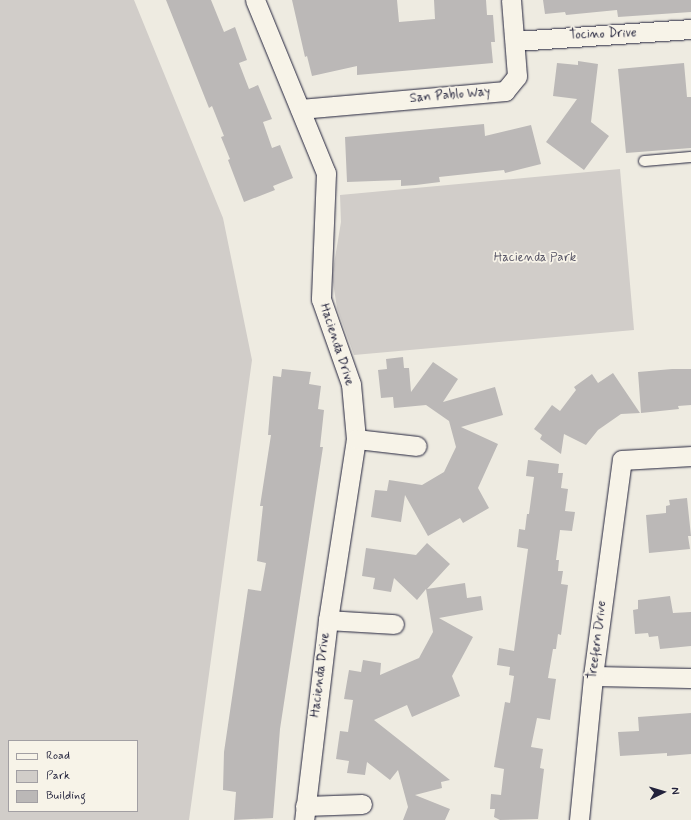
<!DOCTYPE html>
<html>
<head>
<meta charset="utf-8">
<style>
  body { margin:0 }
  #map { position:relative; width:691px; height:820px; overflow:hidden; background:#eeebe1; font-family:Mynerve,sans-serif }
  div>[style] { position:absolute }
  .green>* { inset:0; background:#d1cdc9 }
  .building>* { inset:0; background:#bbb8b7 }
  .roads { filter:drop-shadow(0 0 1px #22223b) drop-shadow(0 0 1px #22223b) }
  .service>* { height:10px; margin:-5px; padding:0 5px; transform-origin:5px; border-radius:5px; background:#f7f3e8 }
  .minor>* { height:19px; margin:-9.5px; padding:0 9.5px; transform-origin:9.5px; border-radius:9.5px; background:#f7f3e8 }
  span { translate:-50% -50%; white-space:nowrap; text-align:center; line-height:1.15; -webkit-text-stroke:3.5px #f7f3e8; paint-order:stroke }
  .street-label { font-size:13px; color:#22223b }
  .park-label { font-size:13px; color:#575566 }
  .legend { position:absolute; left:8px; top:740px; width:130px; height:72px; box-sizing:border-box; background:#f7f3e8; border:1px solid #a29fa3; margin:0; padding:5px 7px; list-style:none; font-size:12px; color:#22223b }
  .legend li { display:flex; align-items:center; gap:8px; height:20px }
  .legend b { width:20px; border:1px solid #a29fa3 }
  .north { position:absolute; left:643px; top:772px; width:40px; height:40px; -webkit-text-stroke:3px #f7f3e8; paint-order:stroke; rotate:85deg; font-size:11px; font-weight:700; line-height:16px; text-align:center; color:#22223b }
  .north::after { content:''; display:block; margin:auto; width:14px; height:18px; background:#22223b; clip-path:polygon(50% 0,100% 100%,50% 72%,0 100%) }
</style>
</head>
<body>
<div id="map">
  <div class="green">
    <div style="clip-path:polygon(evenodd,0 0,134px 0,223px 218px,252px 360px,189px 820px,0 820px,0 0,9px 741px,137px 741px,137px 811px,9px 811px,9px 741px)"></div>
    <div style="clip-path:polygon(620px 169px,634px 330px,354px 355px,337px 308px,332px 276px,341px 222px,340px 195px)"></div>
  </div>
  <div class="building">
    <div style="clip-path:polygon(166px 0,211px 0,224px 32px,235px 27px,247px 60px,239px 63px,249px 89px,258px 85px,272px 119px,263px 122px,272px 148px,280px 145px,293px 178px,273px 186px,275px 190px,244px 202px,228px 160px,230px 159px,221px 137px,224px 136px,212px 106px,209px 108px)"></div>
    <div style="clip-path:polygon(292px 0,397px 0,399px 22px,435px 19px,434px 0,486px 0,487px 15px,493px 15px,495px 42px,491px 42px,493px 63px,357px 75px,357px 66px,312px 76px,307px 56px,305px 57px)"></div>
    <div style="clip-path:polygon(543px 0,691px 0,691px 12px,618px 17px,617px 10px,566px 15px,565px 12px,545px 14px)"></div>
    <div style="clip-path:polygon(578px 61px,598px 64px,591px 122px,609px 136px,584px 170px,546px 142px,577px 99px,553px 96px,557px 63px,578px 65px)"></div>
    <div style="clip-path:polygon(684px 63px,687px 97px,691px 97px,691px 148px,626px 153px,618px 69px)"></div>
    <div style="clip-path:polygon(484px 124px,485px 136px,531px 125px,541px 164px,505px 173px,504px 170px,439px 177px,440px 182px,416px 185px,401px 186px,401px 180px,347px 182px,345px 137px)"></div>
    <div style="clip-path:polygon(403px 357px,404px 368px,409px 368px,411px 392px,433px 362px,458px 379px,443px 402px,495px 387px,503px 415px,461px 427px,498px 444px,478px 488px,489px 508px,463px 523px,460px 518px,428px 536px,405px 495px,401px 522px,371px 517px,375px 490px,387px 491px,389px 480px,422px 485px,444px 472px,456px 447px,449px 421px,426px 405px,394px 408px,393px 397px,381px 398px,378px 370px,387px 369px,386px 359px)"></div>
    <div style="clip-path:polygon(282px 369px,311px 372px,309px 384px,321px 386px,318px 409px,324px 410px,320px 447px,323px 447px,280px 729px,273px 818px,234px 820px,236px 792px,223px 790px,224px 752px,248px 589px,261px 591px,266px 563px,257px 561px,263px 506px,260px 506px,271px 435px,268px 435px,273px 376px,281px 377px)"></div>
    <div style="clip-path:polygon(672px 369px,691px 369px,691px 405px,678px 406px,679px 409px,641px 413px,638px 372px)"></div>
    <div style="clip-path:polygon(613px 373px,640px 413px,621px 414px,598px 430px,586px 445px,564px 434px,561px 454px,540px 439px,542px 435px,534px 429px,552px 405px,560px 411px,576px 390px,574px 387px,592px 374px,598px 383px)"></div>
    <div style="clip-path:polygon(528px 460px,559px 464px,558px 473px,563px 473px,561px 488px,568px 489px,565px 511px,575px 512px,572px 531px,560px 530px,556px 560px,559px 560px,558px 571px,563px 571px,561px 584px,568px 585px,561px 635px,558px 634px,556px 649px,553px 649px,548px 678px,556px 679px,550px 720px,537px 718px,531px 747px,543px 749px,540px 768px,544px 769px,538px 819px,500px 820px,494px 817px,495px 809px,490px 809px,491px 794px,501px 795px,504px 769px,494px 767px,505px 702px,510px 703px,514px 676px,509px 675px,510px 667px,497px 665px,499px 648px,514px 651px,528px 549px,517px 547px,519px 529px,525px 530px,527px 514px,529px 514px,534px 477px,526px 476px)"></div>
    <div style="clip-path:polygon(687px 498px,691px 536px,688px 536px,690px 549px,649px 553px,646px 515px,666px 513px,666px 506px,670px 505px,669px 500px)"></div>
    <div style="clip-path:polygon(427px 543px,450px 564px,427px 589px,465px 583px,467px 598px,481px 596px,483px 610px,439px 618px,473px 637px,452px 676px,460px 696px,412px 717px,407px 705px,374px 720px,450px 780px,441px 782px,442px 788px,415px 795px,450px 809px,445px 820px,403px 820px,408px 807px,398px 770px,390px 780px,367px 762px,365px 775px,347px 773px,349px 761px,336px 759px,340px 731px,348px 732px,353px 700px,344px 699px,349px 670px,361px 672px,363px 660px,381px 663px,380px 675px,412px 661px,419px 658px,433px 632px,426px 589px,417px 600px,394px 578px,391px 592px,373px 589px,375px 578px,362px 576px,366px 548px,416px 555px)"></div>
    <div style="clip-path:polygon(670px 596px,673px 613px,691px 612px,691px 646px,660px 649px,658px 636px,649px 637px,648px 633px,635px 634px,633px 610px,638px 609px,638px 600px)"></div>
    <div style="clip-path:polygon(691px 713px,691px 754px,667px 756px,667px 753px,620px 756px,618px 732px,639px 731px,638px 717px)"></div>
  </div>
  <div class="roads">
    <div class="service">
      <div style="left:644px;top:161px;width:47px;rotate:-4.9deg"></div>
    </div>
    <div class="minor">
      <div style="left:255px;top:0;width:187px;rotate:67.7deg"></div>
      <div style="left:326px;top:173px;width:126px;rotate:92.3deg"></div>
      <div style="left:321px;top:299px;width:90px;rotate:70.6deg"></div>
      <div style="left:351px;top:384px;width:55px;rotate:84.8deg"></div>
      <div style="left:356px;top:439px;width:183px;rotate:98.8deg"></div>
      <div style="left:328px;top:620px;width:201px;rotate:96.8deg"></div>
      <div style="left:515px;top:41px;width:176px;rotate:-3.9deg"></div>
      <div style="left:300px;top:109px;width:206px;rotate:-5deg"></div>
      <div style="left:505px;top:91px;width:19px;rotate:-51deg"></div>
      <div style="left:517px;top:76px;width:76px;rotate:-94.5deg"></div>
      <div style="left:356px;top:439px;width:61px;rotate:6.5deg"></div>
      <div style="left:328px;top:620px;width:66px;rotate:3.5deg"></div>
      <div style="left:593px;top:676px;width:98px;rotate:1.2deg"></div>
      <div style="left:305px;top:806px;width:57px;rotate:-2deg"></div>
      <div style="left:579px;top:820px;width:145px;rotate:-84.4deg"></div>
      <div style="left:593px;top:676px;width:218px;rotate:-82.4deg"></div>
      <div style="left:622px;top:460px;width:69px;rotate:-3.3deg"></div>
    </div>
  </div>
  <div class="street-label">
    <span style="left:603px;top:35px;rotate:-2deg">Tocino Drive</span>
    <span style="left:450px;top:96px;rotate:-5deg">San Pablo Way</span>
    <span style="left:336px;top:345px;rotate:72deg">Hacienda Drive</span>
    <span style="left:598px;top:640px;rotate:-83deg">Treefern Drive</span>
    <span style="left:321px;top:675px;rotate:-83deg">Hacienda Drive</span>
  </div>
  <div class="park-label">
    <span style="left:535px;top:258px">Hacienda Park</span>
  </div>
  <ul class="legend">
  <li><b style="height:5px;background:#f7f3e8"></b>Road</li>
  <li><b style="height:11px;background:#d1cdc9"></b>Park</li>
  <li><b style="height:11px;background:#bbb8b7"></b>Building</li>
  </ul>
  <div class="north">N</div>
</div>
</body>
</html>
